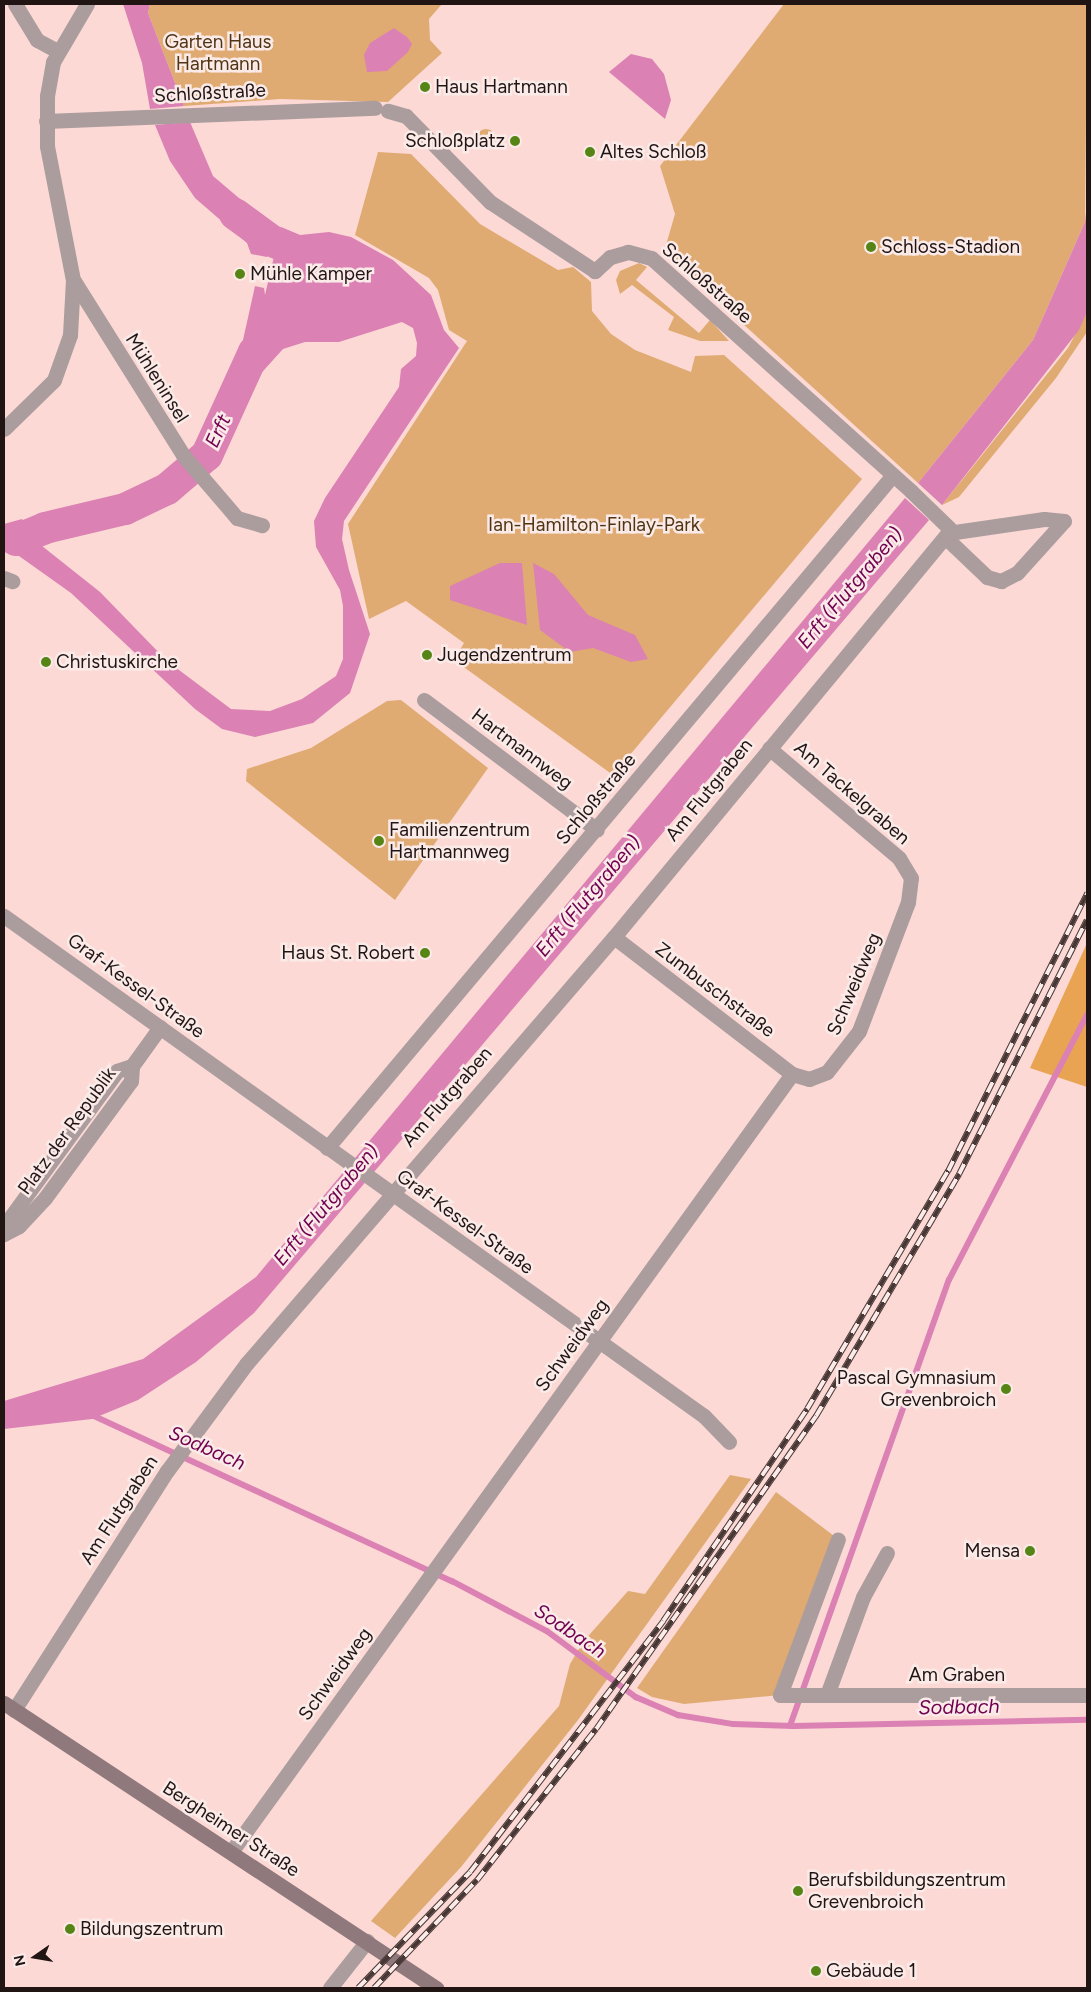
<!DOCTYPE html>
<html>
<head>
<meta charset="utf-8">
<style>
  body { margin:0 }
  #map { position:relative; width:1091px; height:1992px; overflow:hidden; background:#fcd9d4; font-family:Figtree,sans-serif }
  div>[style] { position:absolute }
  .green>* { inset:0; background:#dfab72 }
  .round { border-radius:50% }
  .forest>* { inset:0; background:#e9a453 }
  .water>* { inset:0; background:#db81b4 }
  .stream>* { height:5.5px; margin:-2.75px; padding:0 2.75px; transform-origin:2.75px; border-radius:2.75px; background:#db81b4 }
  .river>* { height:32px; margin:-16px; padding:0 16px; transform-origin:16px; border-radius:16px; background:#db81b4 }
  .street>* { height:15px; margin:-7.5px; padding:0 7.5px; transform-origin:7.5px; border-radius:7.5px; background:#ab9c9e }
  .secondary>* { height:15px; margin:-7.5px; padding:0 7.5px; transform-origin:7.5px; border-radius:7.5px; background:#8f797d }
  .rail>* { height:5.5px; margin-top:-2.75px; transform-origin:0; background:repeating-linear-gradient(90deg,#faebe9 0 11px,#473735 0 22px); box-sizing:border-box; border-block:1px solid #473735 }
  .dots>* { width:14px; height:14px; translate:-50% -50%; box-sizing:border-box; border:2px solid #faebe9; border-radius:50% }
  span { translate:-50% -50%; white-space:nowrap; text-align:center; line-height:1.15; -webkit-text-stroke:5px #faebe9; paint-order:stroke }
  .park-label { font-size:19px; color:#513513 }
  .poi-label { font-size:19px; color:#211514 }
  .left { translate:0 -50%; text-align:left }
  .right { translate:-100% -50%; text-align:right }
  .street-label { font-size:19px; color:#211514 }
  .water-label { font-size:20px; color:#710050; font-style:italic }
  .frame { position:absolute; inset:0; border:5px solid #211514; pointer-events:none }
  .north { position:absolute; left:10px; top:1932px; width:50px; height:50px; -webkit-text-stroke:4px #faebe9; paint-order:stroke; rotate:257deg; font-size:14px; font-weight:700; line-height:20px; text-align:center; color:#211514 }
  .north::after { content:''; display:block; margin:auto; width:18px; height:22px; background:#211514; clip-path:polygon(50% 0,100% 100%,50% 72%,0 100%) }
</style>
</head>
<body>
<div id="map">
  <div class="green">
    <div style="clip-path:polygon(150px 4px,442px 4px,429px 19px,430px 40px,442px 53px,388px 102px,280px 99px,184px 106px,148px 13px)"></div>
    <div style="clip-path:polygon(784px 4px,1087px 4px,1085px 222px,1033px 340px,918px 483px,664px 252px,675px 214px,660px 166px)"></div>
    <div class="round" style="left:476px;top:129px;width:20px;height:20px"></div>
    <div style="clip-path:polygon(378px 152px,411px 154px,480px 224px,558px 270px,573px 267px,591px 282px,592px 311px,611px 334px,635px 350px,691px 372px,695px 356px,724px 355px,862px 479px,613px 775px,454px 660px,464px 643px,406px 601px,369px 619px,348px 524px,467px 341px,449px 330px,438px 290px,429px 278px,355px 235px)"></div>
    <div style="clip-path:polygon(639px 263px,647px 267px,636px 280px,699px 333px,710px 320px,729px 341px,700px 341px,668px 330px,674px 317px,632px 285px,620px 294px,616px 280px,620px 271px)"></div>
    <div style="clip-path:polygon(1087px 312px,1087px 332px,1056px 378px,959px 497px,942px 505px,1068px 348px)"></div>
    <div style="clip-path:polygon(401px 700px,488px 768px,395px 900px,246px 781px,247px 769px,311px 748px,387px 701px)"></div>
    <div style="clip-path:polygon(730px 1475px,751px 1479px,578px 1720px,461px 1867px,395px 1938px,371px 1921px,559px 1706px,570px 1664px,583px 1642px,628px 1591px,645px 1594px)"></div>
    <div style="clip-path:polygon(776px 1492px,838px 1539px,780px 1695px,684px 1704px,652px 1697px,637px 1688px)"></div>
  </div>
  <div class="forest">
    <div style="clip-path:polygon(1087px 943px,1087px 1087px,1030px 1068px)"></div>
  </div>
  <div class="water">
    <div style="clip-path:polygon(123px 4px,150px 4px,148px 13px,184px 106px,150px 109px,142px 63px)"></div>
    <div style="clip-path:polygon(394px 28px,407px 37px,412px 44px,408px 52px,387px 71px,367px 72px,364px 55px,370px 43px)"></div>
    <div style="clip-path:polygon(631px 54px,652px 59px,664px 74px,671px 100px,665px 119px,609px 72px)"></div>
    <div style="clip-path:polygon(190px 122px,213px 176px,273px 227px,267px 257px,251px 254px,247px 243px,195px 198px,170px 161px,155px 125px)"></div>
    <div style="clip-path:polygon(1087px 204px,1087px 312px,1079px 330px,942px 505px,918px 483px,1033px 340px,1085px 222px)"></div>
    <div style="clip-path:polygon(281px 227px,300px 235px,329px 232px,351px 237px,393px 260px,431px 295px,444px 330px,459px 348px,344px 521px,342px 539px,349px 570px,370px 634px,350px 693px,313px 723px,255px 737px,222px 729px,195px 709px,71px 593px,19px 556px,4px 552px,4px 524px,22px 519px,37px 542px,100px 592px,167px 661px,231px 709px,270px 711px,302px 699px,336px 676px,343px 659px,343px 606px,340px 590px,316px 547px,314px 521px,325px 498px,399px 387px,401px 369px,416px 356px,417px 343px,413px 328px,402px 322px,339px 342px,305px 342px,283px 349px,255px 380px,245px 378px,237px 367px,255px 286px,264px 288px,265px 295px)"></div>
    <div style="clip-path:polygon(905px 498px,929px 520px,254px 1313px,196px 1362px,138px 1400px,92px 1419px,4px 1429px,4px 1401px,143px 1359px,256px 1277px)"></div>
    <div style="clip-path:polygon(500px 563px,522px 563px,527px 625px,450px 600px,450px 586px)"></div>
    <div style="clip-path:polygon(533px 563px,554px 574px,588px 615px,635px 635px,648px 659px,631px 662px,593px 648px,570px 652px,540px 630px)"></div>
  </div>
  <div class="stream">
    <div style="left:90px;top:1414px;width:399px;rotate:24.8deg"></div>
    <div style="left:452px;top:1581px;width:107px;rotate:27.8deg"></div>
    <div style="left:547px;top:1631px;width:111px;rotate:36.6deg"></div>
    <div style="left:636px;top:1697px;width:46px;rotate:23.2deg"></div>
    <div style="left:678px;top:1715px;width:56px;rotate:9.3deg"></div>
    <div style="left:733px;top:1724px;width:61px;rotate:1.9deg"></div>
    <div style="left:794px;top:1726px;width:293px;rotate:-1.2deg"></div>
    <div style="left:790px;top:1726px;width:473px;rotate:-70.4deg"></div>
    <div style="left:949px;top:1280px;width:299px;rotate:-62.5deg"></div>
  </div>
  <div class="river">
    <div style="left:235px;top:214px;width:46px;rotate:36.1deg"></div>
    <div style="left:272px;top:241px;width:50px;rotate:22.4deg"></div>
    <div style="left:16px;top:540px;width:31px;rotate:-22deg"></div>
    <div style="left:45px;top:528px;width:82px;rotate:-13.4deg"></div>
    <div style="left:125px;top:509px;width:47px;rotate:-25.5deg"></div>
    <div style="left:167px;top:489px;width:52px;rotate:-40.4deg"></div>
    <div style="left:207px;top:455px;width:113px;rotate:-65.5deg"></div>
    <div style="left:254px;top:352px;width:17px;rotate:-45deg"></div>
  </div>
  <div class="street">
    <div style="left:15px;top:4px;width:42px;rotate:58.6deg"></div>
    <div style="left:37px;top:40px;width:24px;rotate:28deg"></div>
    <div style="left:46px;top:121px;width:329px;rotate:-2.3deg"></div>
    <div style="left:74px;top:281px;width:205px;rotate:57.9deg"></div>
    <div style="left:183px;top:455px;width:83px;rotate:49.4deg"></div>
    <div style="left:237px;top:518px;width:26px;rotate:16deg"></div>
    <div style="left:4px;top:429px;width:70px;rotate:-44.4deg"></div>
    <div style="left:54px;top:380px;width:48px;rotate:-70.4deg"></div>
    <div style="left:70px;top:335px;width:55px;rotate:-86.9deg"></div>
    <div style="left:73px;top:280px;width:136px;rotate:-101deg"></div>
    <div style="left:47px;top:146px;width:50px;rotate:-90deg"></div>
    <div style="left:47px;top:96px;width:35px;rotate:-80deg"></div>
    <div style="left:53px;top:62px;width:67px;rotate:-59.6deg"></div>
    <div style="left:945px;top:537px;width:58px;rotate:43.6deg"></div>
    <div style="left:987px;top:577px;width:15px;rotate:16deg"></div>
    <div style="left:1001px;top:581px;width:18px;rotate:-27deg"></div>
    <div style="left:1017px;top:573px;width:70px;rotate:-47.9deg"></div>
    <div style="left:1064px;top:521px;width:20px;rotate:-174deg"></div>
    <div style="left:1044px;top:519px;width:97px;rotate:171.7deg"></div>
    <div style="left:4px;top:578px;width:9px;rotate:21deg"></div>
    <div style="left:424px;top:700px;width:216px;rotate:36.9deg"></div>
    <div style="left:4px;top:916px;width:860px;rotate:35.54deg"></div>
    <div style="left:704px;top:1416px;width:36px;rotate:46deg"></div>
    <div style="left:614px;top:937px;width:225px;rotate:37.6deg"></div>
    <div style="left:132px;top:1066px;width:16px;rotate:162deg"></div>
    <div style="left:117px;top:1071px;width:182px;rotate:126.1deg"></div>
    <div style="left:10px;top:1218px;width:17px;rotate:111deg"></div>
    <div style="left:4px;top:1234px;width:17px;rotate:-28deg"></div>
    <div style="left:19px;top:1226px;width:38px;rotate:-47deg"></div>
    <div style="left:45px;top:1198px;width:145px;rotate:-53.7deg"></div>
    <div style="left:131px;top:1081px;width:15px;rotate:-86deg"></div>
    <div style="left:132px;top:1066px;width:48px;rotate:-54.3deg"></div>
    <div style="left:327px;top:1148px;width:879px;rotate:-49.94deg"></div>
    <div style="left:887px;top:1553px;width:50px;rotate:118.6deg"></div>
    <div style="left:863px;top:1597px;width:104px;rotate:110.2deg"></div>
    <div style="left:827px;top:1695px;width:260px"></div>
    <div style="left:827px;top:1695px;width:47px;rotate:180deg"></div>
    <div style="left:780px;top:1695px;width:166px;rotate:-69.6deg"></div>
    <div style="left:14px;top:1710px;width:284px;rotate:-57.4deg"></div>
    <div style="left:167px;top:1471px;width:134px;rotate:-53.5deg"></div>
    <div style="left:247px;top:1363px;width:562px;rotate:-49.26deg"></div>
    <div style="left:614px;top:937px;width:524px;rotate:-50.42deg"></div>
    <div style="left:948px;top:533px;width:5px;rotate:-79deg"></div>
    <div style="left:949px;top:528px;width:53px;rotate:-135.8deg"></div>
    <div style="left:911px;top:491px;width:349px;rotate:-138.1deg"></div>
    <div style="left:651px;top:258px;width:24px;rotate:-165deg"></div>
    <div style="left:628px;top:252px;width:19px;rotate:164deg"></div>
    <div style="left:610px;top:257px;width:21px;rotate:137deg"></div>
    <div style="left:595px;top:271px;width:126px;rotate:-146.7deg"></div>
    <div style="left:490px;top:202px;width:120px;rotate:-134.3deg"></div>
    <div style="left:406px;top:116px;width:19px;rotate:-164deg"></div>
    <div style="left:231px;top:1852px;width:959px;rotate:-54.21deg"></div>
    <div style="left:792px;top:1074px;width:18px;rotate:16deg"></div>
    <div style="left:809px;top:1079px;width:19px;rotate:-21deg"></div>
    <div style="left:827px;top:1072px;width:52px;rotate:-52deg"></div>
    <div style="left:859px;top:1031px;width:138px;rotate:-69.2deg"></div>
    <div style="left:908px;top:902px;width:24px;rotate:-83deg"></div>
    <div style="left:911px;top:878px;width:23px;rotate:-121deg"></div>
    <div style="left:899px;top:858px;width:170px;rotate:-139.8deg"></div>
    <div style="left:330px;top:1988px;width:60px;rotate:-51.8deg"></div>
  </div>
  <div class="secondary">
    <div style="left:4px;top:1703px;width:518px;rotate:33.41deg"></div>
  </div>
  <div class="rail">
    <div style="left:358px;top:1988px;width:161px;rotate:-46deg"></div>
    <div style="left:470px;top:1872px;width:317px;rotate:-52.4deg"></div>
    <div style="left:663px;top:1621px;width:256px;rotate:-55.8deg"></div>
    <div style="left:807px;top:1409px;width:277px;rotate:-59.4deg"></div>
    <div style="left:948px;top:1171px;width:311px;rotate:-63.4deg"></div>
    <div style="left:374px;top:1988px;width:149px;rotate:-46.4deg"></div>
    <div style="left:477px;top:1880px;width:192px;rotate:-51.8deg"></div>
    <div style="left:596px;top:1729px;width:383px;rotate:-54.9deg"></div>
    <div style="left:816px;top:1416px;width:281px;rotate:-59.4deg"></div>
    <div style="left:959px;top:1174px;width:284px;rotate:-63.3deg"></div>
  </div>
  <div class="dots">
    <div style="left:425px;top:87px;background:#568515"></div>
    <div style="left:515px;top:141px;background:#568515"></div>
    <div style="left:590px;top:152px;background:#568515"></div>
    <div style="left:871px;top:247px;background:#568515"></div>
    <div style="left:240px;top:274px;background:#568515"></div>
    <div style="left:427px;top:655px;background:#568515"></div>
    <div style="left:46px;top:662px;background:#568515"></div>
    <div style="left:379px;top:841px;background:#568515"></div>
    <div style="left:425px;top:953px;background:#568515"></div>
    <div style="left:1006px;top:1389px;background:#568515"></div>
    <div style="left:1030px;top:1551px;background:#568515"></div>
    <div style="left:798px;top:1891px;background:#568515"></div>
    <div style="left:70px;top:1929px;background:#568515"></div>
    <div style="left:816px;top:1971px;background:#568515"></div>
  </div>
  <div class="park-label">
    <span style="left:218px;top:53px">Garten Haus<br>Hartmann</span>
    <span style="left:594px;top:525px">Ian-Hamilton-Finlay-Park</span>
  </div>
  <div class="poi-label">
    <span class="left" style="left:435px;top:87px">Haus Hartmann</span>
    <span class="right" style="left:505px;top:141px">Schloßplatz</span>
    <span class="left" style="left:600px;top:152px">Altes Schloß</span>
    <span class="left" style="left:881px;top:247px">Schloss-Stadion</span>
    <span class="left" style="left:250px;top:274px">Mühle Kamper</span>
    <span class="left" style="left:437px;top:655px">Jugendzentrum</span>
    <span class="left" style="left:56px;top:662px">Christuskirche</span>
    <span class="left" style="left:389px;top:841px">Familienzentrum<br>Hartmannweg</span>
    <span class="right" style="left:415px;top:953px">Haus St. Robert</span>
    <span class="right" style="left:996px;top:1389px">Pascal Gymnasium<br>Grevenbroich</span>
    <span class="right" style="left:1020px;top:1551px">Mensa</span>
    <span class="left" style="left:808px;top:1891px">Berufsbildungszentrum<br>Grevenbroich</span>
    <span class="left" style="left:80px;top:1929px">Bildungszentrum</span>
    <span class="left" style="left:826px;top:1971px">Gebäude 1</span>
  </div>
  <div class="street-label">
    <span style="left:210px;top:93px;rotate:-3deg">Schloßstraße</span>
    <span style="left:707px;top:283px;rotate:41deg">Schloßstraße</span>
    <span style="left:157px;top:378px;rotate:58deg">Mühleninsel</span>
    <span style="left:522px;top:749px;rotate:37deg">Hartmannweg</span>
    <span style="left:709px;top:790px;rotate:-51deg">Am Flutgraben</span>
    <span style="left:852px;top:793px;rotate:41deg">Am Tackelgraben</span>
    <span style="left:596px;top:799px;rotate:-50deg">Schloßstraße</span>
    <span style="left:854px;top:984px;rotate:-67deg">Schweidweg</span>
    <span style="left:136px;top:986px;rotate:36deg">Graf-Kessel-Straße</span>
    <span style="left:715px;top:990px;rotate:37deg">Zumbuschstraße</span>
    <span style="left:447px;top:1097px;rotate:-49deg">Am Flutgraben</span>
    <span style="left:67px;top:1131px;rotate:-54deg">Platz der Republik</span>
    <span style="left:465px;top:1222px;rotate:36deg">Graf-Kessel-Straße</span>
    <span style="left:572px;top:1345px;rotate:-54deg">Schweidweg</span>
    <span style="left:119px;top:1510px;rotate:-57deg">Am Flutgraben</span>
    <span style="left:335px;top:1674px;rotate:-54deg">Schweidweg</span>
    <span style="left:957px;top:1675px">Am Graben</span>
    <span style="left:231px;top:1829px;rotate:33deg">Bergheimer Straße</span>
  </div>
  <div class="water-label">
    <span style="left:218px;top:431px;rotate:-65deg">Erft</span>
    <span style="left:850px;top:588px;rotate:-50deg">Erft (Flutgraben)</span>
    <span style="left:588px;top:896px;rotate:-50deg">Erft (Flutgraben)</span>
    <span style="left:326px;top:1205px;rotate:-50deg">Erft (Flutgraben)</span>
    <span style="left:207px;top:1448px;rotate:24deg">Sodbach</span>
    <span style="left:570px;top:1631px;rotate:34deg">Sodbach</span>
    <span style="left:959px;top:1707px;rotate:-1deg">Sodbach</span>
  </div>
  <div class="frame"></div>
  <div class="north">N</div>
</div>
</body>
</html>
